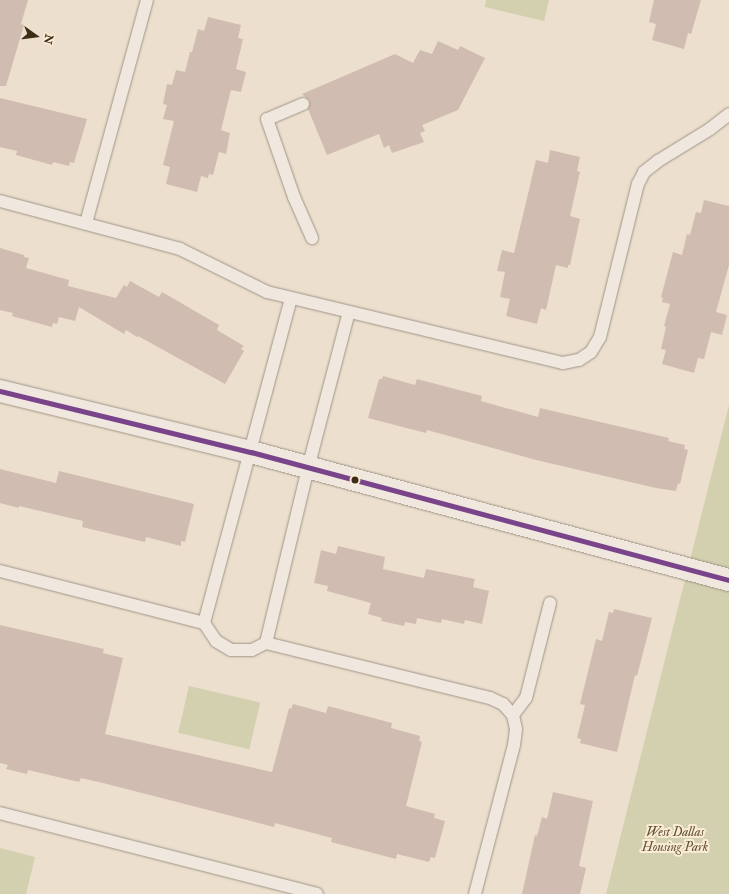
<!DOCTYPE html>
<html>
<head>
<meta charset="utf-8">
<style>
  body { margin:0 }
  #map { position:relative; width:729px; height:894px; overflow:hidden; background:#eddfcd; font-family:"IM FELL Double Pica",serif }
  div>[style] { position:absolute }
  .green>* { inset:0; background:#d2d0ae; transform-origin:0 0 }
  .building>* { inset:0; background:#d0bcb0 }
  .roads { filter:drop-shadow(0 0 1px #9e9588) drop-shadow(0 0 1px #9e9588) }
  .service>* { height:12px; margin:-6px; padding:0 6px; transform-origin:6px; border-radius:6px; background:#f0e8df }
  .tertiary>* { height:22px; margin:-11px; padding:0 11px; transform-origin:11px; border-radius:11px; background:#f0e8df }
  .bus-1>* { height:5px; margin:-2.5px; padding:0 2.5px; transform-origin:2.5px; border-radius:2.5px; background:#794489 }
  .dots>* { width:11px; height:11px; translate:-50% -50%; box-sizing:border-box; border:2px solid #fcecd6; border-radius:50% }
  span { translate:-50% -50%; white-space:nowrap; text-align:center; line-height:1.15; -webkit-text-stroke:4px #fcecd6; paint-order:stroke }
  .park-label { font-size:13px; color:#5d5235; font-style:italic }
  .north { position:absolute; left:16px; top:16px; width:40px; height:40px; -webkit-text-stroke:3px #fcecd6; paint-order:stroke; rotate:104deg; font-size:11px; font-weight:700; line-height:16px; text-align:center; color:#3e2d15 }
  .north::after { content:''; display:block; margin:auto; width:14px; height:18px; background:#3e2d15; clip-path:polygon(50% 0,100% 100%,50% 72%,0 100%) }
</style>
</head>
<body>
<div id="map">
  <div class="green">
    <div style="clip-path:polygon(486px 0,549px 0,544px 21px,485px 7px)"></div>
    <div style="clip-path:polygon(729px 405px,729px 894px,606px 894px)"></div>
    <div style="left:189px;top:686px;width:73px;height:48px;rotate:13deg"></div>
    <div style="clip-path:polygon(0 848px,35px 857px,26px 894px,0 894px)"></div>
  </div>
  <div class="building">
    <div style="clip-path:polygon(0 0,28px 0,21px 24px,24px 25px,6px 86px,0 86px)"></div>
    <div style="clip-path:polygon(654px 0,701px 0,691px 34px,688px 33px,684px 49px,652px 40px,656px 24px,649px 22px)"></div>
    <div style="clip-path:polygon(208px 17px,241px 25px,238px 38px,243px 39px,236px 69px,246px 72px,241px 92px,231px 90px,221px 130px,230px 133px,226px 154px,219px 152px,213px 175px,209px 174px,208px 178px,201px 176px,197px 192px,166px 184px,170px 167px,163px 165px,174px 121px,163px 119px,167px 105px,163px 104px,167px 84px,172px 85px,176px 70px,185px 72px,190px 52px,192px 52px,198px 29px,204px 31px)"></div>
    <div style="clip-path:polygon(438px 41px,458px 50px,460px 46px,485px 58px,458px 110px,422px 125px,425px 131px,420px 133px,424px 142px,392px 153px,389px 145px,384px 148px,379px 134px,327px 155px,308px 109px,310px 101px,302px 94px,395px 54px,413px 63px,420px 50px,432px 54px)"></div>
    <div style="clip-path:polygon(0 98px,87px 119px,74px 163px,70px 162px,69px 166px,53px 162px,52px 165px,16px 155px,17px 151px,0 147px)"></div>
    <div style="clip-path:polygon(550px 150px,580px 157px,577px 171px,580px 172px,570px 216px,580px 219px,570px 265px,568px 265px,568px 268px,556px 265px,546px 310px,541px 308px,537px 324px,506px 316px,510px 299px,500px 297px,505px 272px,497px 271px,502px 250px,514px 253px,536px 160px,548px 163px)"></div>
    <div style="clip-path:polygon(704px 200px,729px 206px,729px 265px,716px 312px,727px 315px,722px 335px,711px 332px,704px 359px,698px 358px,694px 373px,662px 364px,666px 350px,661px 349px,666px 327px,664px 326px,670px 304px,662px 302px,663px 298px,661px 297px,673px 252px,682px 255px,687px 234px,690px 235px,696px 212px,701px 213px)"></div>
    <div style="clip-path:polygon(0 248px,24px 255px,24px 257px,29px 258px,26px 268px,69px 280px,68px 286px,116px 298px,124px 285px,127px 287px,130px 281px,159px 297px,162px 292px,219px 325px,217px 330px,244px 346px,241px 349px,244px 351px,225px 384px,138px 336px,137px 337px,126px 330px,124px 334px,79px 307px,75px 321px,59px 317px,57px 324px,53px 323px,52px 327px,12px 316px,13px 313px,0 310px)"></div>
    <div style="clip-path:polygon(383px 376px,415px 385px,417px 379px,482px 396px,481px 401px,538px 417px,540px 408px,669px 438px,668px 441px,685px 445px,684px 449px,688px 450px,680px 484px,678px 483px,676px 491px,656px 488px,536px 460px,427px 430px,426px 433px,368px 418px,379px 379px,382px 379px)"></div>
    <div style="clip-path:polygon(0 469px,56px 483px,59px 471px,194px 504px,185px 542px,181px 541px,181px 546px,146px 537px,145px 542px,82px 527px,83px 521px,19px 506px,19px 508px,0 503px)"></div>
    <div style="clip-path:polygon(338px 546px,385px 557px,383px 569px,424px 578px,426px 569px,475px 579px,473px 587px,489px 591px,482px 624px,465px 620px,464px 624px,442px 619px,441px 623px,417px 618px,416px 624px,405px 622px,404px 626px,381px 621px,382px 618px,368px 614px,371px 603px,327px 591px,328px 586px,314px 583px,321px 550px,336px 554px)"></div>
    <div style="clip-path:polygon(614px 609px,652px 618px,637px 676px,635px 675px,617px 752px,580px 743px,581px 739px,577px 738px,585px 705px,580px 704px,596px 639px,602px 641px,609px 612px,613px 613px)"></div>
    <div style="clip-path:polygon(0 625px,104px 649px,103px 653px,123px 658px,105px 734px,272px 772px,289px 708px,291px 709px,293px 704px,326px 713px,328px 706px,392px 723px,391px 728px,420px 736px,419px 741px,422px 742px,406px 806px,435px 814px,434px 818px,445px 821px,435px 858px,431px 857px,429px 862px,397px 854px,396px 859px,331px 842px,332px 838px,275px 823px,274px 827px,103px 783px,81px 778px,79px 782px,28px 770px,27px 774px,6px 769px,8px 765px,0 763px)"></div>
    <div style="clip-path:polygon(553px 792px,593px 801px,579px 866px,586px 868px,580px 894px,522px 894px,535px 835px,537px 836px,542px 817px,547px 819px)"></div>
  </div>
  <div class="roads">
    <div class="service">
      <div style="left:303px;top:104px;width:39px;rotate:157deg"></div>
      <div style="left:267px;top:119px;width:83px;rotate:70.9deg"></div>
      <div style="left:294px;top:197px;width:45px;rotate:66.3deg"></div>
      <div style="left:0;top:201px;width:186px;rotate:14.9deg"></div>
      <div style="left:180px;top:249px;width:97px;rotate:26.3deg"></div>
      <div style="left:267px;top:292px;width:304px;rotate:13.5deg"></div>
      <div style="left:563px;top:363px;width:16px;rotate:-11deg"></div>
      <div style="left:579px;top:360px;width:14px;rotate:-34deg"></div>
      <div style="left:591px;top:352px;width:17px;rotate:-59deg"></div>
      <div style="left:600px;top:337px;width:158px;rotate:-76.1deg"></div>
      <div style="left:638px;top:184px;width:13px;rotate:-63deg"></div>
      <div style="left:644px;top:172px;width:18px;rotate:-38deg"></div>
      <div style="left:658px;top:161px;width:61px;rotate:-31.6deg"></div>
      <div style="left:710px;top:129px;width:24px;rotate:-38deg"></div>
      <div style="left:86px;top:223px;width:231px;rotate:-74.7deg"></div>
      <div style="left:0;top:571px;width:211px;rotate:14.3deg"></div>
      <div style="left:204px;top:623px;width:22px;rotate:56deg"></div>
      <div style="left:216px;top:641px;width:17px;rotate:31deg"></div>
      <div style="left:231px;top:650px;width:21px"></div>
      <div style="left:252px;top:650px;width:16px;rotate:-27deg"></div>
      <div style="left:266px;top:643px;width:231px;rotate:13.8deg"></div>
      <div style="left:490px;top:698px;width:14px;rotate:25deg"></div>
      <div style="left:503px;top:704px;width:15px;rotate:48deg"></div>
      <div style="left:513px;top:715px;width:14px;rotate:78deg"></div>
      <div style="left:516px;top:729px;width:16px;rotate:97deg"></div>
      <div style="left:514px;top:745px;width:154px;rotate:104.7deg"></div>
      <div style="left:204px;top:623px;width:336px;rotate:-75deg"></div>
      <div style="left:266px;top:643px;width:180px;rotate:-76.5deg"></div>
      <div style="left:308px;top:468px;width:161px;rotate:-75.3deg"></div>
      <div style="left:513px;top:715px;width:21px;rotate:-53deg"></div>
      <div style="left:526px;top:698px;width:98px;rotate:-75.8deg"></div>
      <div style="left:0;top:813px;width:327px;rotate:14.3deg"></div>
    </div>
    <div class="tertiary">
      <div style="left:0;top:391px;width:258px;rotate:13.7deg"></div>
      <div style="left:251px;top:452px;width:495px;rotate:15deg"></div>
    </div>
  </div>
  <div class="bus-1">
    <div style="left:0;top:391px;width:258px;rotate:13.7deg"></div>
    <div style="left:251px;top:452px;width:495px;rotate:15deg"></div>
  </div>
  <div class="dots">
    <div style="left:355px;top:480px;background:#3e2d15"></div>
  </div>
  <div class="park-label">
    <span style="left:675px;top:840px">West Dallas<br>Housing Park</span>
  </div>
  <div class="north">N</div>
</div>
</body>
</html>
